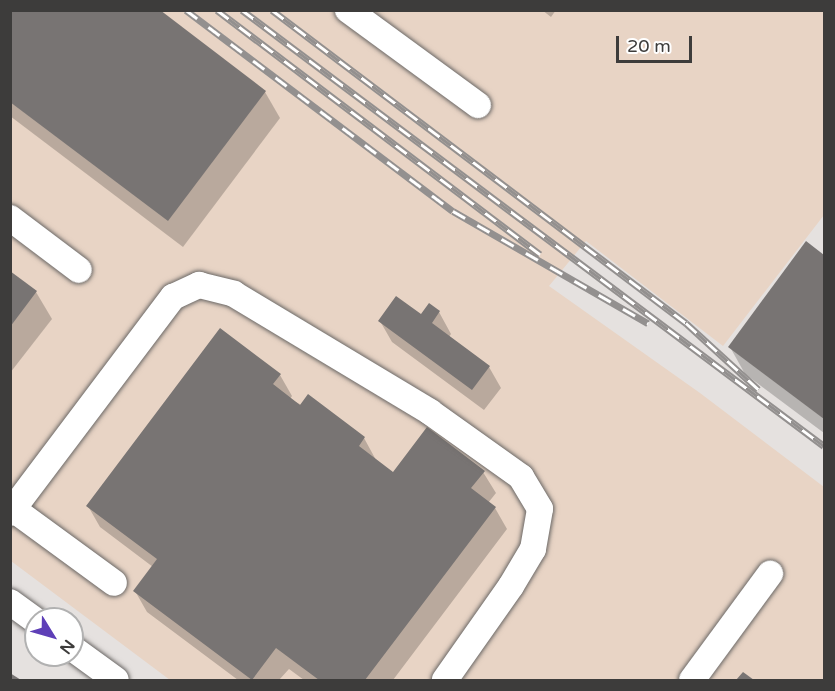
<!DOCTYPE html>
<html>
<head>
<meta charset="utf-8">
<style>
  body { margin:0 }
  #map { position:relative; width:835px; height:691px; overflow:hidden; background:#e5e1df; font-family:"Varela Round",sans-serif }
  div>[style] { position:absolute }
  .industrial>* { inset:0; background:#e8d4c5 }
  .shadow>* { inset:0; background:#0003 }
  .building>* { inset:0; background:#787473 }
  .roads { filter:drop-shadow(0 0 2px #6b6866) drop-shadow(0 0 2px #6b6866) }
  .minor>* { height:26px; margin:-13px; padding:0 13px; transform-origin:13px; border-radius:13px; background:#fff }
  .rail>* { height:7px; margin-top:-3.5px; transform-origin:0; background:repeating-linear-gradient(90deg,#fff 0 14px,#93908f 0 28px); box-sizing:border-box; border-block:2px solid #93908f }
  span { translate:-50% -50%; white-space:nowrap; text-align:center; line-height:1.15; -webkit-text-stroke:6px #fff; paint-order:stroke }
  .frame { position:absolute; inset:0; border:12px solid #3d3c3b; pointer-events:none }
  .north { position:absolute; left:24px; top:607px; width:60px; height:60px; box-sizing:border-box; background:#fff; border:2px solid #b1b1b1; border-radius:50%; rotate:127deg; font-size:16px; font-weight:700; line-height:24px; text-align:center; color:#3d3c3b }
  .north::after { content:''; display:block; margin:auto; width:21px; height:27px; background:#5e3fb7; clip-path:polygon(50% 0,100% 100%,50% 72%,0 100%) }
  .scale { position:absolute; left:616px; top:36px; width:76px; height:27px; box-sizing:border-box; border:3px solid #3d3c3b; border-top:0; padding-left:8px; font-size:18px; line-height:21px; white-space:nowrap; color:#3d3c3b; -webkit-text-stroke:4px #fff; paint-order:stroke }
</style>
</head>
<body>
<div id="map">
  <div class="industrial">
    <div style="clip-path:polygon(10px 11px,824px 11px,824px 215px,723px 346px,586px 241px,549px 286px,700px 393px,824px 487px,824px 680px,170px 680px,11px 561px)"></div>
  </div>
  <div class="shadow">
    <div style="clip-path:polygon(10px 10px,265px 92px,280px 118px,183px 247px,10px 116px)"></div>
    <div style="clip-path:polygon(542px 10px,556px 10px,551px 17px)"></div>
    <div style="clip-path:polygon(806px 243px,824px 256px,824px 433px,745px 374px,730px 347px)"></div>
    <div style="clip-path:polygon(10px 273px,36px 292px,52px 319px,10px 373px)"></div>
    <div style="clip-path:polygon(430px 305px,439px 312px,451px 334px,449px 337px,489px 367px,501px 388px,484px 410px,392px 342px,380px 321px,421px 317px)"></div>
    <div style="clip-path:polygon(280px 375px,292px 396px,290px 399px,364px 438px,376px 460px,394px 474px,483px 472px,496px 493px,488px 503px,495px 508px,507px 529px,393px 680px,304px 680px,289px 669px,279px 680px,238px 680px,147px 612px,135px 591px,153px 567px,100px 527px,88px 506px)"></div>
  </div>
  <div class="building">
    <div style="clip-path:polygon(10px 10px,160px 10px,266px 91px,168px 221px,10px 102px)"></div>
    <div style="clip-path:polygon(806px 241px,824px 255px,824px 419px,728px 347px)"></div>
    <div style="clip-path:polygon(10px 271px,37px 291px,10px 327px)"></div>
    <div style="clip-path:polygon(396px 296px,421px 314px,429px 303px,440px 311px,432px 323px,490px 366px,472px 390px,378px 321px)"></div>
    <div style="clip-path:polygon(220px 328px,281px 374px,273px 384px,300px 405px,308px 394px,365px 437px,359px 446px,393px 472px,427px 427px,485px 471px,471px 488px,496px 507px,365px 680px,319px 680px,276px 648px,252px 680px,133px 591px,157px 559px,86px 506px)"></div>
    <div style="clip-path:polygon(743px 672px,754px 680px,736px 680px)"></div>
    <div style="clip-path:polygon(10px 673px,21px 680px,10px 680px)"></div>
  </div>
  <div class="roads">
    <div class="minor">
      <div style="left:348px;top:10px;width:161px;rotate:36.2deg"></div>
      <div style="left:10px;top:218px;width:86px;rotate:37deg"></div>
      <div style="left:13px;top:509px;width:125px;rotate:36.2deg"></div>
      <div style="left:10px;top:513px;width:271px;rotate:-53deg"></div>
      <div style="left:173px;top:297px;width:29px;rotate:-25deg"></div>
      <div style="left:199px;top:285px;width:36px;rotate:14deg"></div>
      <div style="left:234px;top:294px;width:229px;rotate:31deg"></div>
      <div style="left:430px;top:412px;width:112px;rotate:35.5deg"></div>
      <div style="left:521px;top:477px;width:37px;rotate:59deg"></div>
      <div style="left:540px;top:509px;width:41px;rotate:99.9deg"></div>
      <div style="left:533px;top:549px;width:43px;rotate:120.7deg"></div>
      <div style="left:511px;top:586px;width:115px;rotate:125.1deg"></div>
      <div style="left:10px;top:602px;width:32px;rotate:36deg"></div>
      <div style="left:72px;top:648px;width:54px;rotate:36deg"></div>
      <div style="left:692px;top:680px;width:132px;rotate:-53.7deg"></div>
    </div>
  </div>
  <div class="rail">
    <div style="left:186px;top:10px;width:334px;rotate:37deg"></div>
    <div style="left:453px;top:211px;width:225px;rotate:29.9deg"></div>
    <div style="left:217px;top:10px;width:405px;rotate:37.1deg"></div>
    <div style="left:242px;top:10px;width:727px;rotate:36.84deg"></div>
    <div style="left:272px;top:10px;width:519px;rotate:37.09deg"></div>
    <div style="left:686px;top:323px;width:98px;rotate:42.5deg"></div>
  </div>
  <div class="frame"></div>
  <div class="north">N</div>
  <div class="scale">20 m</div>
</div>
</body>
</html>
